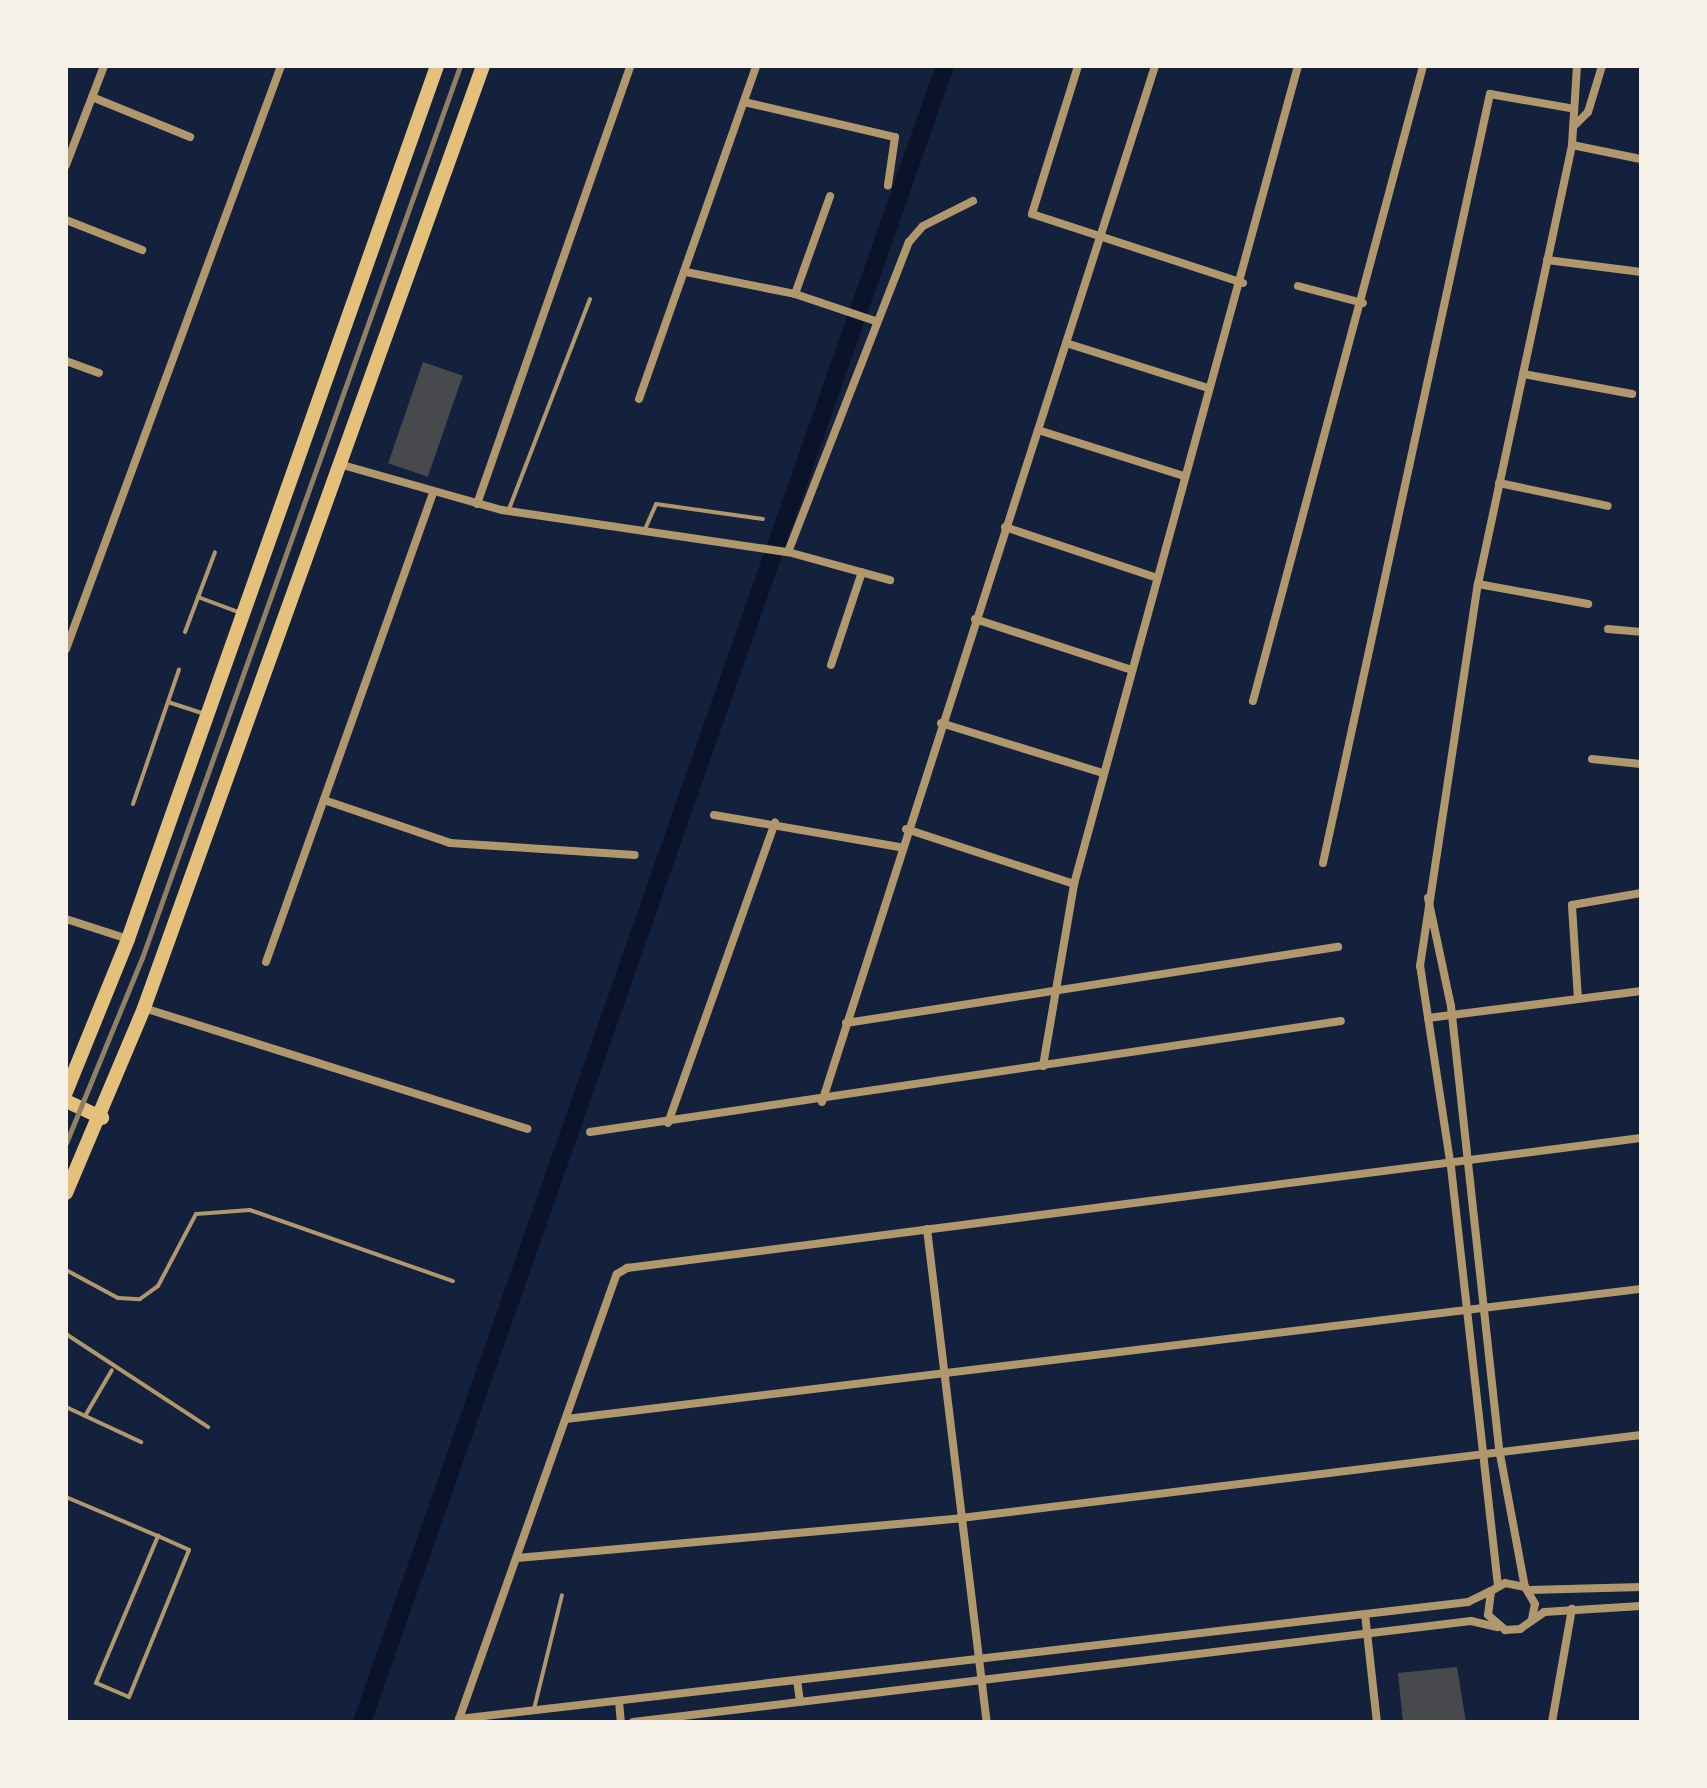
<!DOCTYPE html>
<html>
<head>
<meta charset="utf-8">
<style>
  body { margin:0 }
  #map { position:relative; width:1707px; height:1788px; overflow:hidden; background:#14213d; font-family:Arial,sans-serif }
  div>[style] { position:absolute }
  .canal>* { height:18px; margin:-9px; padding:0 9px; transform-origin:9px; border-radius:9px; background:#0b132b }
  .building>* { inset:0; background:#48494c; transform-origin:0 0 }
  .service>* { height:4px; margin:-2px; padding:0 2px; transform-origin:2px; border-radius:2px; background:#b1986c }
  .minor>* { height:8px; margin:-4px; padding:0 4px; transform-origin:4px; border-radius:4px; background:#b1986c }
  .primary>* { height:14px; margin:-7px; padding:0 7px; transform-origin:7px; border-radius:7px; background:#e5c07b }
  .rail>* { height:5px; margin:-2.5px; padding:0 2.5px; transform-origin:2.5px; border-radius:2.5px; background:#918062 }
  span { translate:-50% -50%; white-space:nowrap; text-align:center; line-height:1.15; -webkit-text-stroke:6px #f6f1e7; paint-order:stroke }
  .frame { position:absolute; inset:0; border:68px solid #f6f1e7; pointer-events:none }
</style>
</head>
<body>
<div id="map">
  <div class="canal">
    <div style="left:362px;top:1722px;width:1756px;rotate:-70.61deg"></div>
  </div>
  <div class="building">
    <div style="left:423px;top:362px;width:42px;height:107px;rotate:19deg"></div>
    <div style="clip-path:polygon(1457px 1667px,1466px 1722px,1403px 1722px,1398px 1673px)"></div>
  </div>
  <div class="service">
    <div style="left:509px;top:509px;width:225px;rotate:-68.9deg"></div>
    <div style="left:645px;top:529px;width:27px;rotate:-66deg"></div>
    <div style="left:656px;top:504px;width:108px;rotate:8deg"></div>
    <div style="left:198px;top:597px;width:46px;rotate:20.4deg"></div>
    <div style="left:185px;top:632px;width:85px;rotate:-69.4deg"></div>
    <div style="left:168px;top:702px;width:38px;rotate:18deg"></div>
    <div style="left:133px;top:804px;width:142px;rotate:-71.1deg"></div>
    <div style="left:66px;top:1270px;width:59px;rotate:28.3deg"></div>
    <div style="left:118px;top:1298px;width:22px;rotate:3deg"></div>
    <div style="left:140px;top:1299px;width:22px;rotate:-36deg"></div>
    <div style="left:158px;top:1286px;width:81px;rotate:-62.2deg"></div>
    <div style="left:196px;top:1214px;width:54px;rotate:-4.2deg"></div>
    <div style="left:250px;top:1210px;width:215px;rotate:19.3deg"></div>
    <div style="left:66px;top:1334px;width:170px;rotate:33.2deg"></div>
    <div style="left:66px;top:1407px;width:83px;rotate:25deg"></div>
    <div style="left:85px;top:1416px;width:53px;rotate:-59.6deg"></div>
    <div style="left:66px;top:1497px;width:100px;rotate:23deg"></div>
    <div style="left:158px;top:1536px;width:34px;rotate:24deg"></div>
    <div style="left:189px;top:1550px;width:159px;rotate:112.2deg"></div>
    <div style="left:129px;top:1697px;width:36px;rotate:-157deg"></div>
    <div style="left:96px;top:1683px;width:160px;rotate:-67.1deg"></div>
    <div style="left:534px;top:1709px;width:117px;rotate:-76.2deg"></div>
  </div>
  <div class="minor">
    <div style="left:1078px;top:66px;width:155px;rotate:107.3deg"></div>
    <div style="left:1032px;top:214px;width:222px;rotate:18.1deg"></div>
    <div style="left:92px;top:97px;width:106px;rotate:22.2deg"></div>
    <div style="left:744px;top:102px;width:155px;rotate:13.1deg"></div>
    <div style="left:895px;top:137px;width:49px;rotate:98.3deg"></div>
    <div style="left:1575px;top:125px;width:18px;rotate:-45deg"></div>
    <div style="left:1588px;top:112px;width:48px;rotate:-73.1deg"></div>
    <div style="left:1572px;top:145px;width:70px;rotate:11.5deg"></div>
    <div style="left:66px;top:165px;width:106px;rotate:-69deg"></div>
    <div style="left:66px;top:220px;width:82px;rotate:21.5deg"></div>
    <div style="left:1547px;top:260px;width:95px;rotate:7.3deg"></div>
    <div style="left:686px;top:272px;width:111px;rotate:11.4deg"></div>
    <div style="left:795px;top:294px;width:84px;rotate:18.6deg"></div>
    <div style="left:1298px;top:286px;width:67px;rotate:14.7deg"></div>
    <div style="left:795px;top:294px;width:104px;rotate:-70.3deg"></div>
    <div style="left:1066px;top:343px;width:149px;rotate:17.6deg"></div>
    <div style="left:66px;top:361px;width:35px;rotate:20deg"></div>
    <div style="left:1523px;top:374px;width:111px;rotate:10.4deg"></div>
    <div style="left:639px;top:399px;width:353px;rotate:-70.6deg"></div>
    <div style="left:1038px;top:430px;width:153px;rotate:17.5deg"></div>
    <div style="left:339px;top:464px;width:169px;rotate:15.8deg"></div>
    <div style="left:502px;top:510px;width:289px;rotate:8.4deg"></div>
    <div style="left:788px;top:552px;width:106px;rotate:15.4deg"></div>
    <div style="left:1499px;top:483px;width:111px;rotate:11.9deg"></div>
    <div style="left:477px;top:504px;width:464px;rotate:-70.7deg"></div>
    <div style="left:1005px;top:527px;width:160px;rotate:18.5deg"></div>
    <div style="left:788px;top:552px;width:333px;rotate:-68.7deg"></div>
    <div style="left:909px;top:242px;width:21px;rotate:-49deg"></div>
    <div style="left:923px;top:226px;width:56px;rotate:-26.6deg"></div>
    <div style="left:1478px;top:584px;width:112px;rotate:10.3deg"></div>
    <div style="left:975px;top:619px;width:165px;rotate:18deg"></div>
    <div style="left:1608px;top:629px;width:33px;rotate:5deg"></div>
    <div style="left:66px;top:649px;width:621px;rotate:-69.76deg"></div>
    <div style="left:831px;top:665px;width:98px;rotate:-71.6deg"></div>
    <div style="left:1253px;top:701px;width:657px;rotate:-75.01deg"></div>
    <div style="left:941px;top:723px;width:170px;rotate:17.2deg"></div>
    <div style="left:1592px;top:759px;width:49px;rotate:5.8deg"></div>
    <div style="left:324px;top:800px;width:133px;rotate:18.8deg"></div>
    <div style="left:450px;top:843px;width:185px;rotate:3.7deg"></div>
    <div style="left:714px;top:815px;width:188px;rotate:9.8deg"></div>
    <div style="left:906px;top:829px;width:177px;rotate:18.1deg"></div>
    <div style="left:1323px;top:863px;width:787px;rotate:-77.75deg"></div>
    <div style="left:1490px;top:94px;width:80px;rotate:10deg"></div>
    <div style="left:1428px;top:898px;width:110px;rotate:78deg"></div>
    <div style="left:1451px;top:1006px;width:451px;rotate:83.8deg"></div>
    <div style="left:1500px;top:1454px;width:135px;rotate:79.4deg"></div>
    <div style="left:66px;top:919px;width:65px;rotate:17.9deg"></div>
    <div style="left:266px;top:962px;width:498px;rotate:-70.4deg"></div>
    <div style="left:1578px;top:999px;width:94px;rotate:-93.7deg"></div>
    <div style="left:1572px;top:905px;width:70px;rotate:-9.9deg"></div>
    <div style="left:144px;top:1008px;width:402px;rotate:17.5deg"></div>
    <div style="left:1428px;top:1018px;width:215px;rotate:-7.2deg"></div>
    <div style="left:846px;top:1023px;width:498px;rotate:-8.8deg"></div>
    <div style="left:1043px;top:1066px;width:185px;rotate:-80.3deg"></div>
    <div style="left:1074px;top:884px;width:848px;rotate:-74.69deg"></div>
    <div style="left:822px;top:1102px;width:1088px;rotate:-72.18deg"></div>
    <div style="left:668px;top:1123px;width:319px;rotate:-70.4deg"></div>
    <div style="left:590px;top:1132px;width:759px;rotate:-8.41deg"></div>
    <div style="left:927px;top:1229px;width:497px;rotate:83.1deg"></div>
    <div style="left:566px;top:1419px;width:1083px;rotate:-6.9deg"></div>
    <div style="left:517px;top:1558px;width:446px;rotate:-5.1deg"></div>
    <div style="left:961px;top:1518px;width:685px;rotate:-6.96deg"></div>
    <div style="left:1498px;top:1586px;width:428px;rotate:-96.4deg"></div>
    <div style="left:1450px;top:1161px;width:197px;rotate:-98.7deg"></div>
    <div style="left:1420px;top:966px;width:386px;rotate:-81.4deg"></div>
    <div style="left:1478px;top:584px;width:449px;rotate:-77.9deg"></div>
    <div style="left:1572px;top:145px;width:79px;rotate:-86.4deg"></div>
    <div style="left:1529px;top:1590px;width:112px;rotate:-1.5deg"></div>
    <div style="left:1365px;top:1614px;width:109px;rotate:83.7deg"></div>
    <div style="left:1532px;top:1619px;width:15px;rotate:-79deg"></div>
    <div style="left:1535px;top:1604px;width:20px;rotate:-120deg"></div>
    <div style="left:1525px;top:1587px;width:20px;rotate:-169deg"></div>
    <div style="left:1505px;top:1583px;width:16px;rotate:150deg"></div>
    <div style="left:1491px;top:1591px;width:24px;rotate:97deg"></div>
    <div style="left:1488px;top:1615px;width:23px;rotate:41deg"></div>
    <div style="left:1505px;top:1630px;width:15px;rotate:-4deg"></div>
    <div style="left:1520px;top:1629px;width:29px;rotate:-35deg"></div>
    <div style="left:1544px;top:1612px;width:97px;rotate:-3.5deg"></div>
    <div style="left:797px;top:1680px;width:22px;rotate:82deg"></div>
    <div style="left:619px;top:1701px;width:21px;rotate:85deg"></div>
    <div style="left:459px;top:1719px;width:1016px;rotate:-6.61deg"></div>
    <div style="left:1468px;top:1602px;width:25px;rotate:-26deg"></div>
    <div style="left:458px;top:1722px;width:475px;rotate:-70.5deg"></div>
    <div style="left:617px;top:1274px;width:12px;rotate:-31deg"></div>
    <div style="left:627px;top:1268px;width:1022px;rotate:-7.31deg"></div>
    <div style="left:633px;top:1722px;width:844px;rotate:-6.87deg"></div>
    <div style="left:1471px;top:1621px;width:27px;rotate:13deg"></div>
    <div style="left:1552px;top:1722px;width:115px;rotate:-80deg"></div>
  </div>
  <div class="primary">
    <div style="left:66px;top:1092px;width:165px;rotate:-67.9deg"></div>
    <div style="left:128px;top:939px;width:926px;rotate:-70.51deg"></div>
    <div style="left:66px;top:1101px;width:40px;rotate:25deg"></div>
    <div style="left:66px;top:1193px;width:201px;rotate:-67.1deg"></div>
    <div style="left:144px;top:1008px;width:1001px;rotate:-70.21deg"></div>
  </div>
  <div class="rail">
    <div style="left:66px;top:1143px;width:200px;rotate:-67.7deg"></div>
    <div style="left:142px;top:958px;width:947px;rotate:-70.38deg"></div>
  </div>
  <div class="frame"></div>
</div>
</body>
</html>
